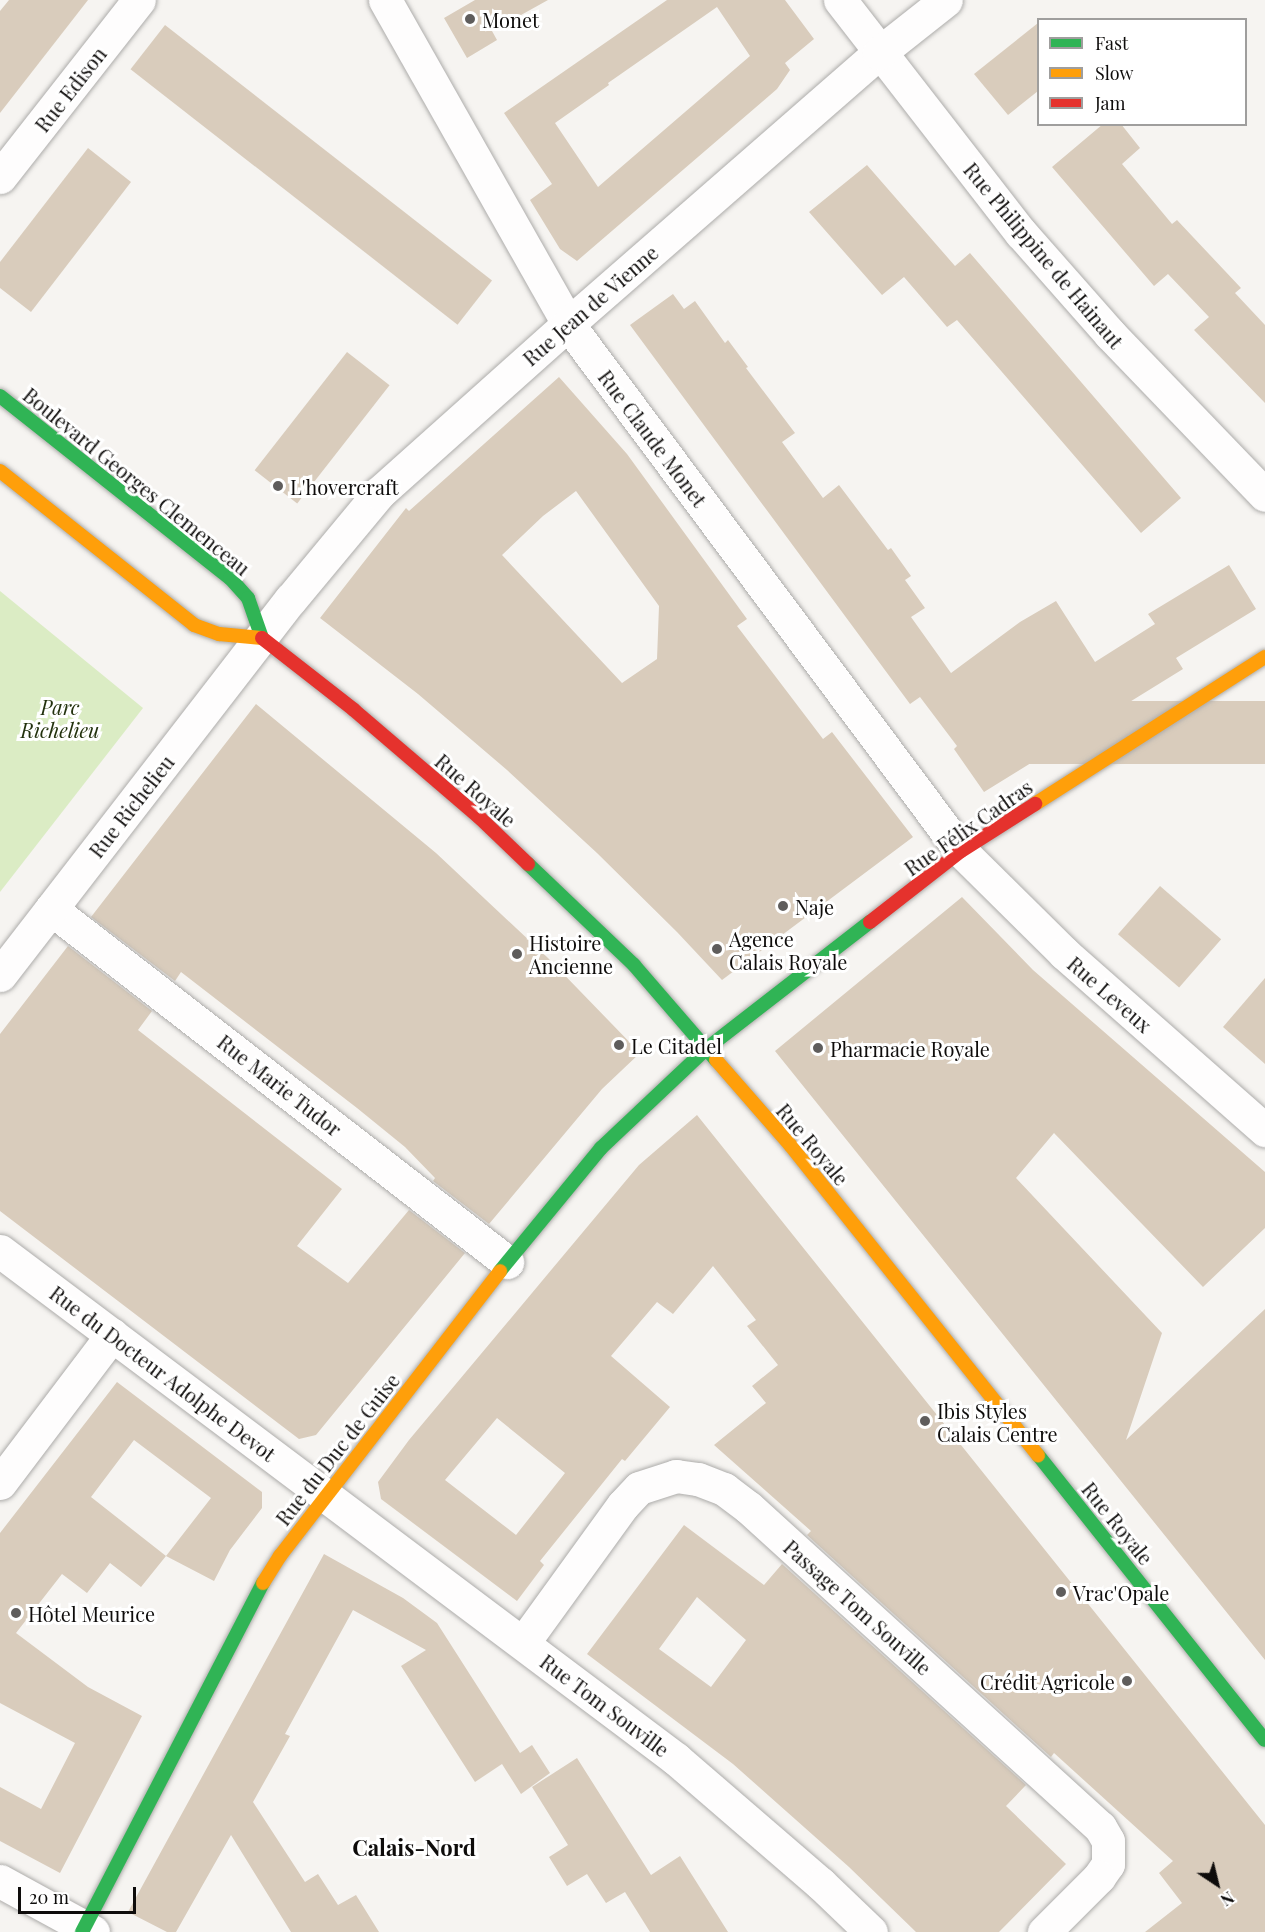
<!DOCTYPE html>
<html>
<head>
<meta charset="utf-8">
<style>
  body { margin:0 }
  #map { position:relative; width:1265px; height:1932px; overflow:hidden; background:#f6f4f1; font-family:"Playfair Display",serif }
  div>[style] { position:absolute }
  .green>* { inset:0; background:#dbecc4 }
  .building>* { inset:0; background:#d9ccbc; transform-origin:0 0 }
  .roads { filter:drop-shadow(0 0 2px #adacaa) drop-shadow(0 0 2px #adacaa) }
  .street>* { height:33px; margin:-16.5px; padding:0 16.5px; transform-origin:16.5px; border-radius:16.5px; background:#fefdfd }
  .fast>* { height:14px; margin:-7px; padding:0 7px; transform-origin:7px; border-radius:7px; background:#30b455 }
  .slow>* { height:14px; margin:-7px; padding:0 7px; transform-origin:7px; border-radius:7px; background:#ff9f0a }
  .jam>* { height:14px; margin:-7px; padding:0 7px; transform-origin:7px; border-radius:7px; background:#e5322d }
  .dots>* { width:16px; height:16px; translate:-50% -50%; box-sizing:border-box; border:3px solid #fff; border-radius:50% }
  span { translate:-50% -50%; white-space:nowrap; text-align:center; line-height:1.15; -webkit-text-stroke:6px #fff; paint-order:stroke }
  .poi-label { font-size:20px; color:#0e0c0b }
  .left { translate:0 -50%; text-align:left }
  .right { translate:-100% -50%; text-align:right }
  .street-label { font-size:20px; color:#0e0c0b }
  .park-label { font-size:20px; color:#22310d; font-style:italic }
  .quarter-label { font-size:22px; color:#0e0c0b; font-weight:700 }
  .legend { position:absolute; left:1037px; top:18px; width:210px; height:108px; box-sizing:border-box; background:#fff; border:2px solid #9f9e9d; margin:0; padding:8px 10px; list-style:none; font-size:18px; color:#0e0c0b }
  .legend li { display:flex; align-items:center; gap:12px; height:30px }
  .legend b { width:30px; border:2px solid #9f9e9d }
  .north { position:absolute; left:1187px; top:1854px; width:60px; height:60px; -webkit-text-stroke:4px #fff; paint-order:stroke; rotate:145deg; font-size:16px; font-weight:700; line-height:24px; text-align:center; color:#0e0c0b }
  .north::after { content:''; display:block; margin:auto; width:21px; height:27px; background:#0e0c0b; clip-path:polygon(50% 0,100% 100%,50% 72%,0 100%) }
  .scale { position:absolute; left:18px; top:1887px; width:118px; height:27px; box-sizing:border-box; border:3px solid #0e0c0b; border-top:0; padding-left:8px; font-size:18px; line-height:21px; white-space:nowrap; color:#0e0c0b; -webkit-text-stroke:4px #fff; paint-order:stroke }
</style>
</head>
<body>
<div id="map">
  <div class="green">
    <div style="clip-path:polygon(0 591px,143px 708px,0 892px)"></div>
  </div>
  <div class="building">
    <div style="clip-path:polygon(9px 0,88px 0,0 113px,0 11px)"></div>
    <div style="clip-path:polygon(475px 0,548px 0,492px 31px,497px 40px,467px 58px,444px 18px)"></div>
    <div style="clip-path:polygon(evenodd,667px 0,785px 0,814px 39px,785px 63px,790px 70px,777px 89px,577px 261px,560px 249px,530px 200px,552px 184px,504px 113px,667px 0,717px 7px,750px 56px,598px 187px,555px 123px,609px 85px,608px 83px,717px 7px)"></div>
    <div style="clip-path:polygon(1038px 23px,1038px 91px,1008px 115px,974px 74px)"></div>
    <div style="left:165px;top:25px;width:415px;height:56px;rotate:38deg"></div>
    <div style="clip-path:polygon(1103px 124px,1121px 124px,1140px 148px,1122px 164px,1172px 224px,1177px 220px,1241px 288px,1235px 293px,1265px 325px,1265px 403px,1194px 330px,1209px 317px,1168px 274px,1154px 286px,1052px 167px)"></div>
    <div style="clip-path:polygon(88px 148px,131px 182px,31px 312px,0 288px,0 262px)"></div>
    <div style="clip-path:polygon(867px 165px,955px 266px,970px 253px,1181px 498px,1141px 533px,957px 320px,947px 327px,904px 277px,882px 295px,809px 212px)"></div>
    <div style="clip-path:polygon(673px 294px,684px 309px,695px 301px,725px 343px,728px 340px,748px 367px,746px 368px,795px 433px,782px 442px,823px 498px,839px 485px,888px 550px,891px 548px,911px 576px,905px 580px,925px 608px,911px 617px,951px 673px,1020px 622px,1056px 601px,1095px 662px,1155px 624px,1148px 614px,1229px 565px,1256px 609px,1176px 658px,1183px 669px,984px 792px,954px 749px,957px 746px,920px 697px,910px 704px,630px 325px)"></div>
    <div style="left:347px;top:352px;width:54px;height:150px;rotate:38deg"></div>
    <div style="clip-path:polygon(evenodd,559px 377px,627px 454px,747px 619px,737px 626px,823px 739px,832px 732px,913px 837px,722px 980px,677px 932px,597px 853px,507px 770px,418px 694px,320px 618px,406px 508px,409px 511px,559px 377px,576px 491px,659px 606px,657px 659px,622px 683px,502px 555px,543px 516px,576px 491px)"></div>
    <div style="left:1265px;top:701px;width:63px;height:263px;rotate:90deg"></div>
    <div style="clip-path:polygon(256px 704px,436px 853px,548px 958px,640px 1053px,602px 1089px,489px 1224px,433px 1181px,435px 1178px,405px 1147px,357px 1108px,181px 972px,175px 981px,91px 917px)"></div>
    <div style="left:1160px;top:886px;width:81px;height:64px;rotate:41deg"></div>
    <div style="clip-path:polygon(962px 897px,1033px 970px,1265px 1172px,1265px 1228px,1203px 1287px,1054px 1133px,1016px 1178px,1162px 1333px,1126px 1440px,1265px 1309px,1265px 1660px,775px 1051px)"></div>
    <div style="clip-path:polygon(68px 946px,152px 1011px,138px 1030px,342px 1189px,297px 1246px,348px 1283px,409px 1210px,465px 1253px,316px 1435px,299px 1439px,0 1211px,0 1034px)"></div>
    <div style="clip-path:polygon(1265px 978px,1265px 1064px,1223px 1027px)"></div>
    <div style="clip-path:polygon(evenodd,697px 1115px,1265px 1825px,1265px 1932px,1145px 1932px,1182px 1903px,1159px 1873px,1173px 1861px,1054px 1753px,1051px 1757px,807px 1535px,811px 1531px,714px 1445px,766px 1403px,752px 1386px,778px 1365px,747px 1326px,756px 1320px,713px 1266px,673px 1314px,657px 1302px,611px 1356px,670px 1407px,625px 1461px,622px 1459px,540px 1561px,544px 1565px,517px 1601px,381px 1499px,378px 1482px,409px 1440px,639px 1165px,697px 1115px,497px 1418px,565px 1473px,516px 1535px,445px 1480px,497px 1418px)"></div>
    <div style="clip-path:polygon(evenodd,117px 1382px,262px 1492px,262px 1508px,230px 1550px,214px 1581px,166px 1556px,141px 1587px,110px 1563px,87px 1593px,62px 1574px,16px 1633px,88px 1687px,142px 1716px,60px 1873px,0 1841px,0 1787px,41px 1809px,75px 1743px,0 1703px,0 1533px,117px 1382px,134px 1440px,211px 1498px,166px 1556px,91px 1497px,134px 1440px)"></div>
    <div style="clip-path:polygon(evenodd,684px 1525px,764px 1585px,782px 1564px,1026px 1785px,1006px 1806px,1066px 1864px,999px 1932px,916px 1932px,849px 1867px,733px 1764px,587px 1654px,684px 1525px,697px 1597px,746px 1640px,711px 1687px,659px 1649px,697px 1597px)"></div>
    <div style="clip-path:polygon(324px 1554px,403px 1598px,437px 1623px,520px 1753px,532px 1745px,550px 1773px,521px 1794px,502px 1764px,475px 1782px,401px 1666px,426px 1650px,353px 1610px,285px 1734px,290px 1736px,253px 1802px,305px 1882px,318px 1874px,338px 1905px,356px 1895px,379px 1932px,291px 1932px,231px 1835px,176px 1932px,167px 1932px,128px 1912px)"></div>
    <div style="clip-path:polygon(577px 1758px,651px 1875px,680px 1856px,728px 1932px,650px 1932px,625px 1892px,606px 1903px,587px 1874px,567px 1886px,549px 1857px,568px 1845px,532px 1787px)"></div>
  </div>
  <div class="roads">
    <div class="street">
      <div style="left:385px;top:0;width:372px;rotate:60.5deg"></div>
      <div style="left:568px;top:324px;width:657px;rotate:53.29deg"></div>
      <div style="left:961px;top:851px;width:145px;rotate:44.7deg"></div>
      <div style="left:1064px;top:953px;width:268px;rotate:41.4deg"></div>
      <div style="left:840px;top:0;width:295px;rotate:52.2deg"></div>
      <div style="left:1021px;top:233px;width:135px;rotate:48.6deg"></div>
      <div style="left:1110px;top:334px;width:223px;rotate:46.1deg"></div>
      <div style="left:0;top:177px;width:225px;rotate:-51.9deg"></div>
      <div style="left:51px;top:909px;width:577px;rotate:37.74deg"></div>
      <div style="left:0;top:975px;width:475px;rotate:-52.3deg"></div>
      <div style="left:291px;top:599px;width:138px;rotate:-50.3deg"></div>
      <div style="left:379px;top:493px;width:254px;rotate:-41.8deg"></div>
      <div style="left:568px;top:324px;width:413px;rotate:-41.1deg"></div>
      <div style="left:879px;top:53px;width:85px;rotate:-38.3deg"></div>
      <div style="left:0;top:1251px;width:846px;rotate:36.92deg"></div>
      <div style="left:676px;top:1759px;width:191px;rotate:40.8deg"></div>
      <div style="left:821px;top:1884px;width:69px;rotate:43.8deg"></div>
      <div style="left:0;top:1483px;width:186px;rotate:-52.9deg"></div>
      <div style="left:523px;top:1643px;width:170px;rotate:-54.1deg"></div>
      <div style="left:623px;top:1505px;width:23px;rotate:-47deg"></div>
      <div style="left:639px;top:1488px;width:39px;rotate:-18deg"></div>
      <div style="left:676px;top:1476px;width:22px;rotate:8deg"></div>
      <div style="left:698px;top:1479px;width:28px;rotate:21deg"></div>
      <div style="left:724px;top:1489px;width:30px;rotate:37deg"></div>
      <div style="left:748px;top:1507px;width:476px;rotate:42.3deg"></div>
      <div style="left:1100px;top:1827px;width:16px;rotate:60deg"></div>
      <div style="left:1108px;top:1841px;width:23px;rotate:90deg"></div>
      <div style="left:1108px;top:1864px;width:16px;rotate:125deg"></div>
      <div style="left:1099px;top:1877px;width:78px;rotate:135deg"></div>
      <div style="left:0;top:1881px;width:106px;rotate:28.7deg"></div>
    </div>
    <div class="fast">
      <div style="left:0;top:396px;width:293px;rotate:38.4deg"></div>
      <div style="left:230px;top:578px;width:27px;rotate:48deg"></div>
      <div style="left:248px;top:598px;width:42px;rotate:70.7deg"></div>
      <div style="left:528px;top:864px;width:146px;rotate:43.6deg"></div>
      <div style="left:634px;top:965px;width:125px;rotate:49.2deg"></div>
      <div style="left:500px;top:1271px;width:159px;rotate:-50.6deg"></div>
      <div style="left:601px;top:1148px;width:144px;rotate:-43.3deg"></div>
      <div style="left:706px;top:1049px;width:207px;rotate:-37.8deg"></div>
      <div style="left:1038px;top:1455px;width:364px;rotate:51.5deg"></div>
      <div style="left:82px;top:1932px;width:393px;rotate:-62.6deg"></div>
    </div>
    <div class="slow">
      <div style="left:0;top:471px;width:248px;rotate:38.4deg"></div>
      <div style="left:194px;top:625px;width:27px;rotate:20deg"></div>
      <div style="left:219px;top:634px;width:43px;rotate:5.3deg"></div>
      <div style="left:1035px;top:804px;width:273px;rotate:-32.6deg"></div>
      <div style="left:716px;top:1060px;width:114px;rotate:48.9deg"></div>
      <div style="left:791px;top:1146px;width:396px;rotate:51.4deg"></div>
      <div style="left:263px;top:1583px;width:32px;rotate:-58deg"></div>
      <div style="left:280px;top:1556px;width:360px;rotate:-52.3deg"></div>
    </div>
    <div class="jam">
      <div style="left:262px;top:638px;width:117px;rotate:38deg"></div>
      <div style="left:354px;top:710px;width:165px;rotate:40.6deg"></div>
      <div style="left:479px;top:817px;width:68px;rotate:43.8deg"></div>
      <div style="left:870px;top:922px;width:115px;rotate:-38deg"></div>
      <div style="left:961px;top:851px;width:88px;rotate:-32.4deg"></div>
    </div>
  </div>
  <div class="dots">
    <div style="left:470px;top:19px;background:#5f5d5c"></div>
    <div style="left:278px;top:486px;background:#5f5d5c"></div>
    <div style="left:783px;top:906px;background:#5f5d5c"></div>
    <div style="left:717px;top:949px;background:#5f5d5c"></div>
    <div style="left:517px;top:954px;background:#5f5d5c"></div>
    <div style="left:619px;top:1045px;background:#5f5d5c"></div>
    <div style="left:818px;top:1048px;background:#5f5d5c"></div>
    <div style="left:925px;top:1421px;background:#5f5d5c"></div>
    <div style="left:1061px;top:1592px;background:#5f5d5c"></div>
    <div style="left:16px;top:1613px;background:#5f5d5c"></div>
    <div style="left:1127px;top:1681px;background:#5f5d5c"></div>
  </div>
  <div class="poi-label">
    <span class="left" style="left:482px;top:19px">Monet</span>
    <span class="left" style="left:290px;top:486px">L'hovercraft</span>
    <span class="left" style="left:795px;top:906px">Naje</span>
    <span class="left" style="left:729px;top:950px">Agence<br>Calais Royale</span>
    <span class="left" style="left:529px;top:954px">Histoire<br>Ancienne</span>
    <span class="left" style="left:631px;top:1045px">Le Citadel</span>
    <span class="left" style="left:830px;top:1048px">Pharmacie Royale</span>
    <span class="left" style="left:937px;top:1422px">Ibis Styles<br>Calais Centre</span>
    <span class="left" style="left:1073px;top:1592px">Vrac'Opale</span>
    <span class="left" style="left:28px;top:1613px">Hôtel Meurice</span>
    <span class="right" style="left:1115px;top:1681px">Crédit Agricole</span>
  </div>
  <div class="street-label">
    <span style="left:70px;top:89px;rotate:-52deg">Rue Edison</span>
    <span style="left:1044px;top:255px;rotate:50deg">Rue Philippine de Hainaut</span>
    <span style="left:590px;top:305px;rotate:-41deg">Rue Jean de Vienne</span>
    <span style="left:653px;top:438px;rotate:53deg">Rue Claude Monet</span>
    <span style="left:137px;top:481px;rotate:39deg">Boulevard Georges Clemenceau</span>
    <span style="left:476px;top:790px;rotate:41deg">Rue Royale</span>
    <span style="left:131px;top:806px;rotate:-52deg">Rue Richelieu</span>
    <span style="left:968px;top:827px;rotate:-35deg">Rue Félix Cadras</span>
    <span style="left:1110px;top:994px;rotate:41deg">Rue Leveux</span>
    <span style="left:280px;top:1085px;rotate:38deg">Rue Marie Tudor</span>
    <span style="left:813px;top:1144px;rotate:50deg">Rue Royale</span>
    <span style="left:163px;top:1373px;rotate:37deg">Rue du Docteur Adolphe Devot</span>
    <span style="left:337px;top:1449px;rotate:-52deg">Rue du Duc de Guise</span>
    <span style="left:1118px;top:1523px;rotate:51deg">Rue Royale</span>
    <span style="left:858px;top:1607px;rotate:42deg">Passage Tom Souville</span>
    <span style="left:605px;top:1705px;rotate:37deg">Rue Tom Souville</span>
  </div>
  <div class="park-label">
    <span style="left:60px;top:718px">Parc<br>Richelieu</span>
  </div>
  <div class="quarter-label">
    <span style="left:414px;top:1848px">Calais-Nord</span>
  </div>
  <ul class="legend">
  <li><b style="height:8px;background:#30b455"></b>Fast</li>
  <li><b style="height:8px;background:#ff9f0a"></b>Slow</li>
  <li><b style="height:8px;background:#e5322d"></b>Jam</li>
  </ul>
  <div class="north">N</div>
  <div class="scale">20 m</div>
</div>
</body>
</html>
